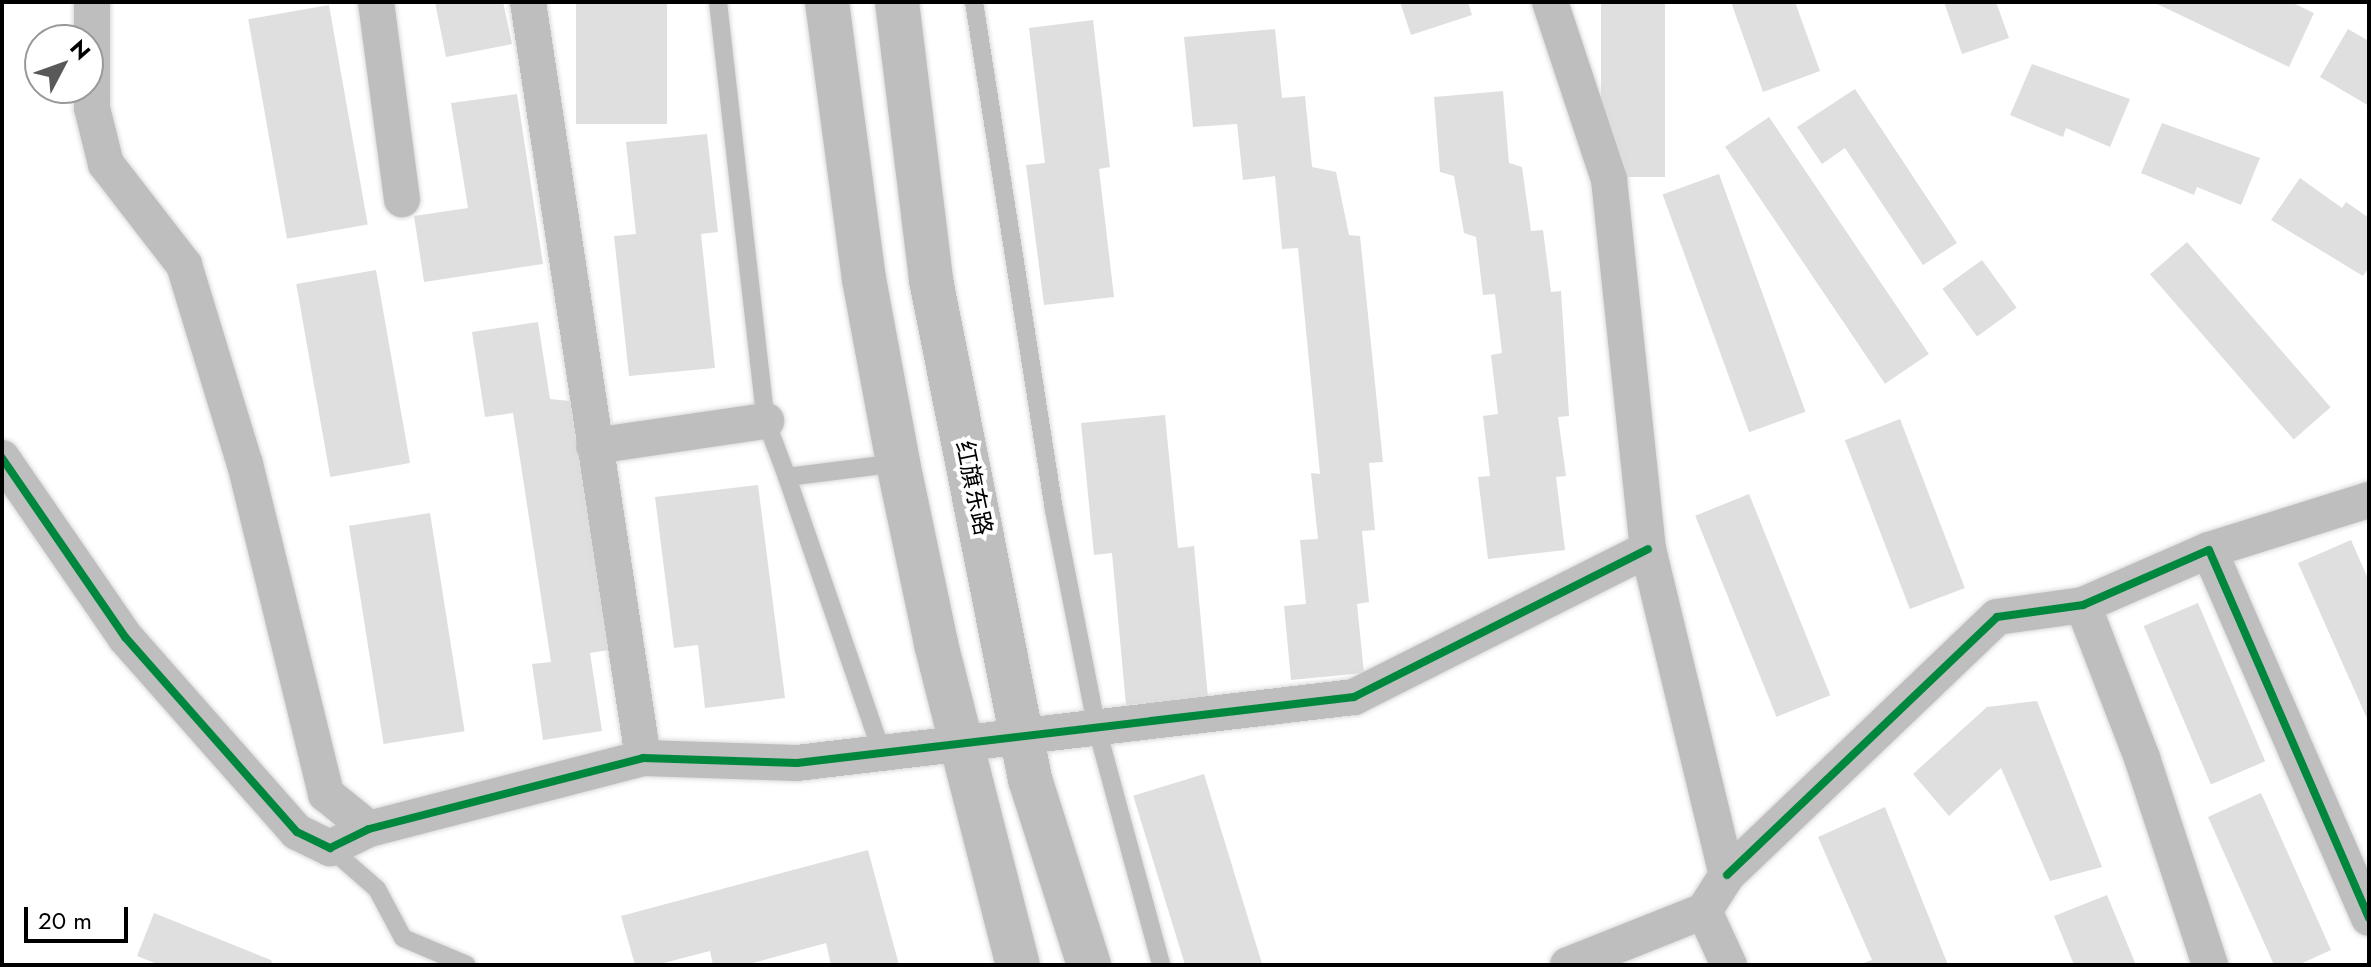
<!DOCTYPE html>
<html>
<head>
<meta charset="utf-8">
<style>
  body { margin:0 }
  #map { position:relative; width:2371px; height:967px; overflow:hidden; background:#fff; font-family:Jost,"Noto Sans SC",sans-serif }
  div>[style] { position:absolute }
  .building>* { inset:0; background:#dfdfdf; transform-origin:0 0 }
  .roads { filter:drop-shadow(0 0 2px #dbdbdb) drop-shadow(0 0 2px #dbdbdb) }
  .lane>* { height:18px; margin:-9px; padding:0 9px; transform-origin:9px; border-radius:9px; background:#bebebe }
  .street>* { height:36px; margin:-18px; padding:0 18px; transform-origin:18px; border-radius:18px; background:#bebebe }
  .primary>* { height:44px; margin:-22px; padding:0 22px; transform-origin:22px; border-radius:22px; background:#bebebe }
  .cycleway>* { height:8px; margin:-4px; padding:0 4px; transform-origin:4px; border-radius:4px; background:#00873e }
  span { translate:-50% -50%; white-space:nowrap; text-align:center; line-height:1.15; -webkit-text-stroke:8px #fff; paint-order:stroke }
  .street-label { font-size:24px; color:#000 }
  .frame { position:absolute; inset:0; border:4px solid #000; pointer-events:none }
  .north { position:absolute; left:24px; top:24px; width:80px; height:80px; box-sizing:border-box; background:#fff; border:2px solid #999; border-radius:50%; rotate:49deg; font-size:22px; font-weight:700; line-height:32px; text-align:center; color:#000 }
  .north::after { content:''; display:block; margin:auto; width:28px; height:36px; background:#595959; clip-path:polygon(50% 0,100% 100%,50% 72%,0 100%) }
  .scale { position:absolute; left:24px; top:907px; width:104px; height:36px; box-sizing:border-box; border:4px solid #000; border-top:0; padding-left:10px; font-size:24px; line-height:28px; white-space:nowrap; color:#000; -webkit-text-stroke:6px #fff; paint-order:stroke }
</style>
</head>
<body>
<div id="map">
  <div class="building">
    <div style="clip-path:polygon(435px 2px,503px 2px,512px 44px,446px 57px)"></div>
    <div style="left:576px;top:2px;width:91px;height:122px"></div>
    <div style="clip-path:polygon(1400px 2px,1468px 2px,1472px 15px,1411px 35px)"></div>
    <div style="left:1601px;top:2px;width:64px;height:175px"></div>
    <div style="clip-path:polygon(1731px 2px,1795px 2px,1820px 71px,1763px 92px)"></div>
    <div style="clip-path:polygon(1944px 2px,1996px 2px,2009px 38px,1962px 54px)"></div>
    <div style="clip-path:polygon(2153px 2px,2291px 2px,2314px 13px,2289px 67px)"></div>
    <div style="left:329px;top:5px;width:223px;height:82px;rotate:80deg"></div>
    <div style="clip-path:polygon(1093px 20px,1110px 167px,1099px 169px,1114px 297px,1044px 305px,1026px 165px,1045px 163px,1029px 28px)"></div>
    <div style="clip-path:polygon(1275px 29px,1282px 98px,1305px 96px,1312px 167px,1336px 172px,1349px 235px,1360px 236px,1383px 462px,1369px 463px,1375px 530px,1362px 531px,1369px 602px,1357px 604px,1364px 673px,1291px 680px,1284px 606px,1306px 604px,1300px 540px,1318px 539px,1311px 473px,1320px 474px,1298px 248px,1282px 249px,1275px 176px,1243px 180px,1237px 124px,1193px 127px,1184px 37px)"></div>
    <div style="clip-path:polygon(2348px 29px,2369px 41px,2369px 106px,2320px 77px)"></div>
    <div style="clip-path:polygon(2032px 64px,2130px 99px,2110px 147px,2066px 128px,2063px 137px,2010px 115px)"></div>
    <div style="clip-path:polygon(1855px 89px,1957px 243px,1923px 265px,1845px 148px,1822px 164px,1797px 127px)"></div>
    <div style="clip-path:polygon(1503px 91px,1509px 163px,1522px 167px,1531px 231px,1543px 230px,1551px 292px,1561px 291px,1569px 416px,1558px 417px,1566px 476px,1556px 477px,1565px 550px,1488px 559px,1478px 477px,1490px 476px,1483px 416px,1498px 414px,1491px 355px,1502px 353px,1495px 294px,1483px 295px,1476px 237px,1464px 233px,1454px 176px,1440px 172px,1434px 97px)"></div>
    <div style="clip-path:polygon(517px 94px,543px 264px,424px 282px,414px 216px,468px 208px,451px 103px)"></div>
    <div style="left:1769px;top:117px;width:286px;height:53px;rotate:56deg"></div>
    <div style="clip-path:polygon(2162px 123px,2260px 158px,2241px 205px,2197px 187px,2194px 195px,2141px 173px)"></div>
    <div style="clip-path:polygon(707px 134px,718px 232px,701px 234px,715px 368px,629px 376px,614px 236px,636px 234px,626px 142px)"></div>
    <div style="left:1719px;top:174px;width:253px;height:60px;rotate:70deg"></div>
    <div style="clip-path:polygon(2300px 178px,2342px 208px,2346px 202px,2369px 218px,2369px 267px,2363px 276px,2271px 220px)"></div>
    <div style="left:2187px;top:242px;width:219px;height:49px;rotate:49deg"></div>
    <div style="left:1982px;top:260px;width:59px;height:49px;rotate:54deg"></div>
    <div style="left:376px;top:270px;width:196px;height:81px;rotate:80deg"></div>
    <div style="clip-path:polygon(538px 322px,550px 399px,570px 401px,609px 650px,590px 653px,602px 731px,543px 740px,532px 664px,551px 662px,513px 413px,485px 417px,472px 332px)"></div>
    <div style="clip-path:polygon(1165px 415px,1178px 548px,1194px 546px,1208px 698px,1126px 705px,1112px 553px,1094px 555px,1081px 423px)"></div>
    <div style="left:1900px;top:419px;width:181px;height:59px;rotate:69deg"></div>
    <div style="clip-path:polygon(758px 485px,785px 698px,705px 708px,698px 645px,674px 648px,655px 497px)"></div>
    <div style="left:1749px;top:494px;width:217px;height:58px;rotate:68deg"></div>
    <div style="left:430px;top:513px;width:221px;height:82px;rotate:81deg"></div>
    <div style="clip-path:polygon(2351px 540px,2369px 581px,2369px 723px,2298px 563px)"></div>
    <div style="left:2198px;top:603px;width:172px;height:59px;rotate:67deg"></div>
    <div style="clip-path:polygon(2037px 701px,2102px 867px,2050px 881px,2001px 768px,1949px 816px,1913px 774px,1987px 707px)"></div>
    <div style="left:1204px;top:774px;width:199px;height:74px;rotate:73deg"></div>
    <div style="clip-path:polygon(2261px 793px,2331px 950px,2298px 965px,2274px 965px,2208px 817px)"></div>
    <div style="clip-path:polygon(1885px 807px,1948px 965px,1858px 965px,1872px 960px,1818px 837px)"></div>
    <div style="clip-path:polygon(868px 850px,899px 965px,831px 965px,826px 943px,746px 965px,713px 965px,710px 951px,656px 965px,635px 965px,621px 916px)"></div>
    <div style="clip-path:polygon(2107px 895px,2136px 965px,2074px 965px,2054px 916px)"></div>
    <div style="clip-path:polygon(154px 913px,271px 960px,273px 965px,160px 965px,137px 956px)"></div>
  </div>
  <div class="roads">
    <div class="lane">
      <div style="left:718px;top:2px;width:422px;rotate:83.5deg"></div>
      <div style="left:766px;top:421px;width:60px;rotate:69.4deg"></div>
      <div style="left:974px;top:2px;width:514px;rotate:81.05deg"></div>
      <div style="left:1054px;top:510px;width:219px;rotate:78.9deg"></div>
      <div style="left:1096px;top:725px;width:249px;rotate:74.8deg"></div>
      <div style="left:882px;top:753px;width:292px;rotate:-109deg"></div>
      <div style="left:787px;top:477px;width:112px;rotate:-7.2deg"></div>
      <div style="left:330px;top:848px;width:62px;rotate:41.1deg"></div>
      <div style="left:377px;top:889px;width:55px;rotate:62deg"></div>
      <div style="left:403px;top:938px;width:69px;rotate:22.9deg"></div>
    </div>
    <div class="street">
      <div style="left:92px;top:2px;width:106px;rotate:90deg"></div>
      <div style="left:92px;top:108px;width:58px;rotate:76deg"></div>
      <div style="left:106px;top:164px;width:128px;rotate:52.3deg"></div>
      <div style="left:184px;top:265px;width:208px;rotate:73deg"></div>
      <div style="left:245px;top:464px;width:340px;rotate:76.2deg"></div>
      <div style="left:326px;top:794px;width:55px;rotate:39.1deg"></div>
      <div style="left:376px;top:2px;width:199px;rotate:82.5deg"></div>
      <div style="left:528px;top:2px;width:765px;rotate:81.35deg"></div>
      <div style="left:1550px;top:2px;width:187px;rotate:71.6deg"></div>
      <div style="left:1609px;top:179px;width:372px;rotate:84deg"></div>
      <div style="left:1648px;top:549px;width:335px;rotate:76.4deg"></div>
      <div style="left:1727px;top:875px;width:43px;rotate:122.6deg"></div>
      <div style="left:1704px;top:911px;width:60px;rotate:65.2deg"></div>
      <div style="left:594px;top:446px;width:174px;rotate:-8.3deg"></div>
      <div style="left:2px;top:458px;width:217px;rotate:55.5deg"></div>
      <div style="left:125px;top:637px;width:260px;rotate:48.6deg"></div>
      <div style="left:297px;top:832px;width:37px;rotate:26deg"></div>
      <div style="left:330px;top:848px;width:43px;rotate:-26deg"></div>
      <div style="left:369px;top:829px;width:283px;rotate:-14.5deg"></div>
      <div style="left:643px;top:758px;width:154px;rotate:1.9deg"></div>
      <div style="left:797px;top:763px;width:561px;rotate:-6.76deg"></div>
      <div style="left:1354px;top:697px;width:329px;rotate:-26.7deg"></div>
      <div style="left:2209px;top:550px;width:168px;rotate:-17.4deg"></div>
      <div style="left:2083px;top:605px;width:164px;rotate:68.9deg"></div>
      <div style="left:2142px;top:758px;width:218px;rotate:71.8deg"></div>
      <div style="left:1727px;top:875px;width:373px;rotate:-43.7deg"></div>
      <div style="left:1997px;top:617px;width:87px;rotate:-7.9deg"></div>
      <div style="left:2083px;top:605px;width:137px;rotate:-23.6deg"></div>
      <div style="left:2209px;top:550px;width:401px;rotate:66.5deg"></div>
      <div style="left:1568px;top:965px;width:146px;rotate:-21.7deg"></div>
    </div>
    <div class="primary">
      <div style="left:827px;top:2px;width:279px;rotate:82.4deg"></div>
      <div style="left:864px;top:279px;width:187px;rotate:79.5deg"></div>
      <div style="left:898px;top:463px;width:185px;rotate:78.1deg"></div>
      <div style="left:936px;top:644px;width:331px;rotate:75.7deg"></div>
      <div style="left:897px;top:2px;width:280px;rotate:83deg"></div>
      <div style="left:931px;top:280px;width:509px;rotate:78.78deg"></div>
      <div style="left:1030px;top:779px;width:195px;rotate:72.4deg"></div>
    </div>
  </div>
  <div class="cycleway">
    <div style="left:2px;top:458px;width:217px;rotate:55.5deg"></div>
    <div style="left:125px;top:637px;width:260px;rotate:48.6deg"></div>
    <div style="left:297px;top:832px;width:37px;rotate:26deg"></div>
    <div style="left:330px;top:848px;width:43px;rotate:-26deg"></div>
    <div style="left:369px;top:829px;width:283px;rotate:-14.5deg"></div>
    <div style="left:643px;top:758px;width:154px;rotate:1.9deg"></div>
    <div style="left:797px;top:763px;width:561px;rotate:-6.76deg"></div>
    <div style="left:1354px;top:697px;width:329px;rotate:-26.7deg"></div>
    <div style="left:1727px;top:875px;width:373px;rotate:-43.7deg"></div>
    <div style="left:1997px;top:617px;width:87px;rotate:-7.9deg"></div>
    <div style="left:2083px;top:605px;width:137px;rotate:-23.6deg"></div>
    <div style="left:2209px;top:550px;width:401px;rotate:66.5deg"></div>
  </div>
  <div class="street-label">
    <span style="left:974px;top:488px;rotate:78deg">红旗东路</span>
  </div>
  <div class="frame"></div>
  <div class="north">N</div>
  <div class="scale">20 m</div>
</div>
</body>
</html>
